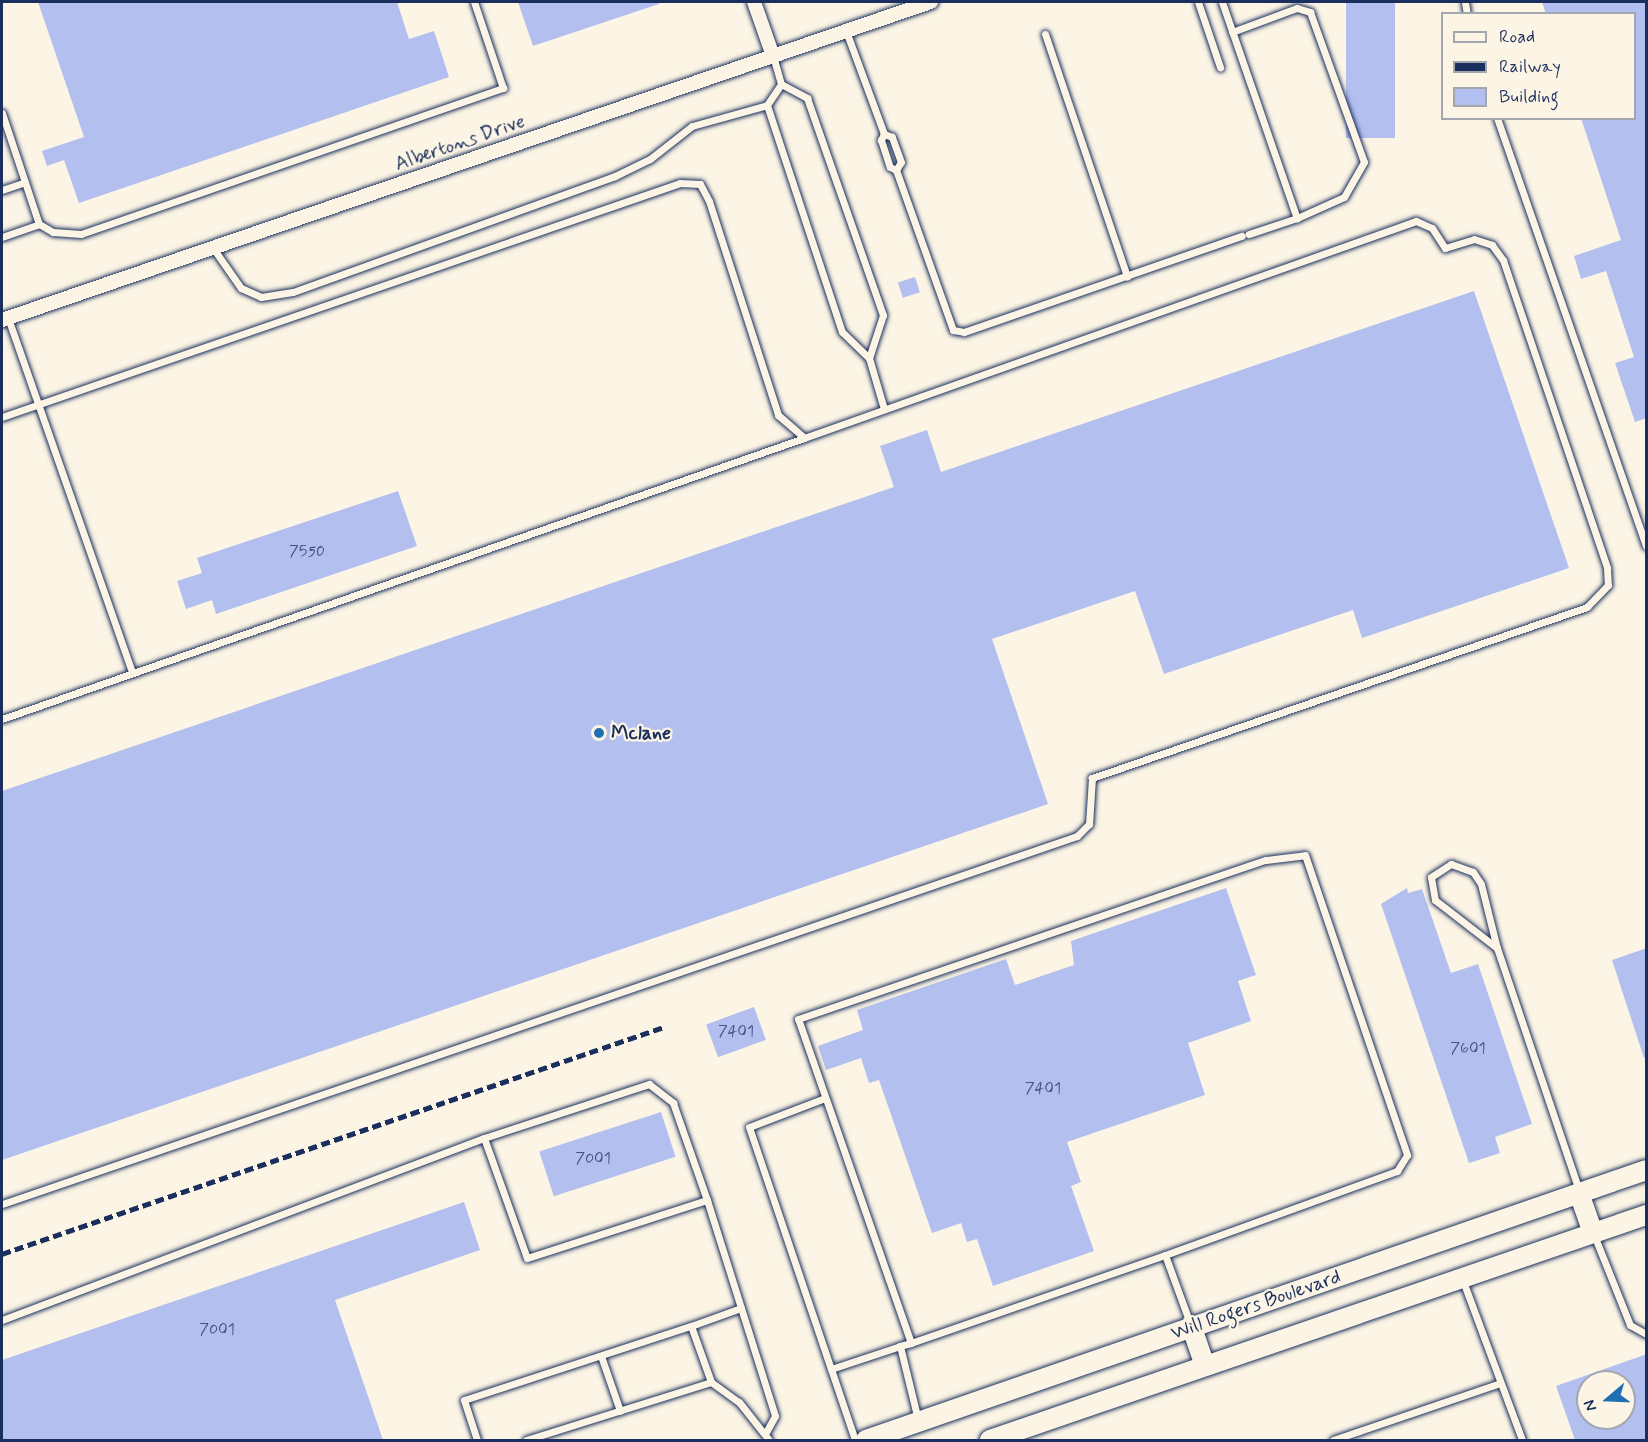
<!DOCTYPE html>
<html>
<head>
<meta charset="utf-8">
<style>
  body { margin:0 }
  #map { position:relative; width:1648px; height:1442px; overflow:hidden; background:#fcf5e5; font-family:Mynerve,sans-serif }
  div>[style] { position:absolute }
  .building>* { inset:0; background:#b3bfef; transform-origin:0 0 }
  .roads { filter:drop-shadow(0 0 2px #1b2f5e) drop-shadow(0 0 2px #1b2f5e) }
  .lane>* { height:7px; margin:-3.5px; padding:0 3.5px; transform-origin:3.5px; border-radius:3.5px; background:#fcf5e5 }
  .street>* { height:14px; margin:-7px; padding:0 7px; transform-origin:7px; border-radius:7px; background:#fcf5e5 }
  .secondary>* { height:20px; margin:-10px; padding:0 10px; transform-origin:10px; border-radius:10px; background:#fcf5e5 }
  .rail>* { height:4.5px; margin-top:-2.25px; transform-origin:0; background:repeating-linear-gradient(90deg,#1b2f5e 0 9px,transparent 0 13.5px) }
  .dots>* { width:16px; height:16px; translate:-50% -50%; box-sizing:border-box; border:3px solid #fcf5e5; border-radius:50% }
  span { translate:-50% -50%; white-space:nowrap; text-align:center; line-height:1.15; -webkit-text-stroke:4.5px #fcf5e5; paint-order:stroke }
  .number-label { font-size:16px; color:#415382 }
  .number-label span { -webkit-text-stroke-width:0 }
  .street-label { font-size:20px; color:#1b2f5e }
  .poi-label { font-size:20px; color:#1b2f5e; font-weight:700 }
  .left { translate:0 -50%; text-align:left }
  .frame { position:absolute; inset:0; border:3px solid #1b2f5e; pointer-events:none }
  .legend { position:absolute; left:1441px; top:12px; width:195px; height:108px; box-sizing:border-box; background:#fcf5e5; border:2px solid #a2a6af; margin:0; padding:8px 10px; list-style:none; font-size:18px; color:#1b2f5e }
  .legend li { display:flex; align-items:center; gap:12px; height:30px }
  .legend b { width:30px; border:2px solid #a2a6af }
  .north { position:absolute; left:1576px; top:1370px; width:60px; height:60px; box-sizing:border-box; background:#fcf5e5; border:2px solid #a2a6af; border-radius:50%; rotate:251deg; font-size:16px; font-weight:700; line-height:24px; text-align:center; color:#1b2f5e }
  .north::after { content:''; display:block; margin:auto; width:21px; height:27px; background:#1f6fb2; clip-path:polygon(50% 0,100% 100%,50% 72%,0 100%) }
</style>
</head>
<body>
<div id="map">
  <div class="building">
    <div style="clip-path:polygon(38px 2px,397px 2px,409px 39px,434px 31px,449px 77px,79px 203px,64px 160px,47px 166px,42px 151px,84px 137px)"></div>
    <div style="clip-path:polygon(518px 2px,659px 2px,659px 4px,533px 46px)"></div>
    <div style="left:1346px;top:2px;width:49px;height:136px"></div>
    <div style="clip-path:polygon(1542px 2px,1647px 2px,1647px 418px,1635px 422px,1615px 363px,1634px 357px,1606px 271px,1581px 279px,1574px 256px,1621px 240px,1581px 118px,1635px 118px,1635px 14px,1546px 14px)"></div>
    <div style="left:915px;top:277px;width:16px;height:18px;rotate:72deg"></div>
    <div style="clip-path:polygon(1474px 291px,1569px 568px,1362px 638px,1353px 610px,1164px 674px,1135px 591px,992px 639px,1048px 804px,2px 1160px,2px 791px,894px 487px,880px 446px,927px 430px,941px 472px)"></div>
    <div style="clip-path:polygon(398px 491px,417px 546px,216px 614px,212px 600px,186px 609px,177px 581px,202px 573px,197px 558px)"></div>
    <div style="clip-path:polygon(1226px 888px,1256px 975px,1238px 981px,1251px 1021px,1188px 1043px,1205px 1095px,1067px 1142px,1081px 1182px,1071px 1186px,1094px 1251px,993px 1286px,977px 1239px,967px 1242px,961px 1223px,932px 1233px,879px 1080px,869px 1083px,861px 1058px,826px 1070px,818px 1046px,863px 1030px,857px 1010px,1006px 959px,1015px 985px,1074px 965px,1071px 941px)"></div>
    <div style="clip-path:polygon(1407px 888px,1408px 893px,1422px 889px,1451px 973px,1478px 964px,1532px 1124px,1495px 1137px,1500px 1153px,1469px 1163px,1381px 904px)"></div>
    <div style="clip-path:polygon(1647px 948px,1647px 1058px,1644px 1058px,1612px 960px)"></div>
    <div style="left:754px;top:1007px;width:35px;height:51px;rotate:70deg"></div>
    <div style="left:661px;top:1112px;width:47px;height:128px;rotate:72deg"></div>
    <div style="clip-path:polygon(464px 1202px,480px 1250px,335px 1300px,383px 1440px,2px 1440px,2px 1360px)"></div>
    <div style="clip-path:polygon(evenodd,1647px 1354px,1647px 1440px,1575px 1440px,1556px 1386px,1647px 1354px,1588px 1382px,1624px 1382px,1624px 1418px,1588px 1418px,1588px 1382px)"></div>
  </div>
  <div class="roads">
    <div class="lane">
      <div style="left:1198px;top:2px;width:69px;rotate:71.3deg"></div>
      <div style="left:1222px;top:2px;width:229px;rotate:70.9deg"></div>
      <div style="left:1297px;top:218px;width:51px;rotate:161.6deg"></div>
      <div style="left:1465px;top:2px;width:12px;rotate:81deg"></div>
      <div style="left:846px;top:31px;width:110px;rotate:69.7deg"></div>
      <div style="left:884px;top:134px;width:7px;rotate:117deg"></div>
      <div style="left:881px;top:140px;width:28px;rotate:72deg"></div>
      <div style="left:890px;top:167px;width:7px;rotate:27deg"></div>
      <div style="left:896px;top:170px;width:9px;rotate:-58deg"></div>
      <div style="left:901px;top:162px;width:27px;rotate:-110deg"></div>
      <div style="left:892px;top:137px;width:9px;rotate:-159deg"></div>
      <div style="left:1232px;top:32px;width:69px;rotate:-20.3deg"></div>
      <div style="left:1297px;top:8px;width:14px;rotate:17deg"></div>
      <div style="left:1310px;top:12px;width:159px;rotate:70.2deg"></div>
      <div style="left:1364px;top:162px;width:40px;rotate:119.7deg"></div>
      <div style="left:1344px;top:197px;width:51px;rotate:155.9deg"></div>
      <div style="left:1045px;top:34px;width:256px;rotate:71.3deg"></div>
      <div style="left:773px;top:56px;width:29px;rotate:74deg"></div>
      <div style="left:781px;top:84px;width:30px;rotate:28deg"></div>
      <div style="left:807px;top:98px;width:230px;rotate:70.7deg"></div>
      <div style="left:883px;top:315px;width:45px;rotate:108deg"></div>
      <div style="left:869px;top:358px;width:37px;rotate:-136deg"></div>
      <div style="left:842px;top:332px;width:239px;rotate:-108.3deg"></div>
      <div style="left:767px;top:105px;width:25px;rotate:-56deg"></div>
      <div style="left:2px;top:113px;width:117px;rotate:71.6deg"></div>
      <div style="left:39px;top:224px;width:16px;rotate:30deg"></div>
      <div style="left:53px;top:232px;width:28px;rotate:4deg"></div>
      <div style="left:81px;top:234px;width:447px;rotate:-19.1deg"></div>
      <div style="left:503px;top:88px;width:91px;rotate:-108.6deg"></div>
      <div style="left:1497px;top:118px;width:453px;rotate:70.8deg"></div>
      <div style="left:896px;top:170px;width:170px;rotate:70.4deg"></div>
      <div style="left:953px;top:330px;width:11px;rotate:10deg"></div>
      <div style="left:964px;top:332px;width:294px;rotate:-19.1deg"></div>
      <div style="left:2px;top:190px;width:24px;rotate:-19deg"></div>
      <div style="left:2px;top:237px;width:39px;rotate:-19deg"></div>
      <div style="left:213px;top:248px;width:49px;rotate:55deg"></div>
      <div style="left:241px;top:288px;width:22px;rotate:24deg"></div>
      <div style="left:261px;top:297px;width:32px;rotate:-9deg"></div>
      <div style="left:293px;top:292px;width:342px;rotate:-19.8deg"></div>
      <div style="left:615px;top:176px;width:39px;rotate:-26deg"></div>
      <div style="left:650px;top:159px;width:53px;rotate:-38.2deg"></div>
      <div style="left:692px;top:126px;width:78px;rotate:-15.6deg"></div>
      <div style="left:8px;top:318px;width:376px;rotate:70.7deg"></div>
      <div style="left:869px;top:358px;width:53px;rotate:73.6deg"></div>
      <div style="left:2px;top:417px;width:717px;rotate:-19.04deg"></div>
      <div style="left:680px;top:183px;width:20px;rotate:3deg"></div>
      <div style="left:700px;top:184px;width:19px;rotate:62deg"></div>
      <div style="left:709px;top:201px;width:225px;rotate:72.1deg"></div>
      <div style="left:778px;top:415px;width:35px;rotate:41deg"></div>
      <div style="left:804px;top:438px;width:649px;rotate:-19.52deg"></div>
      <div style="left:1416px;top:221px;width:17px;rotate:24deg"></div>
      <div style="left:1432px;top:228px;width:24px;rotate:57deg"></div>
      <div style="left:1445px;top:248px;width:30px;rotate:-17deg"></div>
      <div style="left:1474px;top:239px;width:19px;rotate:18deg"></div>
      <div style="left:1492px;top:245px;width:19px;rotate:54deg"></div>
      <div style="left:1503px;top:260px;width:325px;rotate:71.3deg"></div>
      <div style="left:1607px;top:568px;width:17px;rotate:87deg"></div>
      <div style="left:1608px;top:585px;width:30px;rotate:134deg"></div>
      <div style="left:1587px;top:607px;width:524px;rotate:160.94deg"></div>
      <div style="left:1092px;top:778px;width:46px;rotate:93.7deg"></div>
      <div style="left:1089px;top:824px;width:17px;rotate:135deg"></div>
      <div style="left:1077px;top:836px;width:1136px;rotate:161.1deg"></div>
      <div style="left:2px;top:719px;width:850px;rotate:-19.31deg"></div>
      <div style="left:1451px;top:864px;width:23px;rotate:20deg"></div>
      <div style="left:1473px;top:872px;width:14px;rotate:56deg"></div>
      <div style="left:1481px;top:884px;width:66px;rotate:76deg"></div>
      <div style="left:1497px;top:948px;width:78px;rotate:-142.3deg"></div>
      <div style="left:1435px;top:900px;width:23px;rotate:-100deg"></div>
      <div style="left:1431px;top:877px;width:24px;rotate:-33deg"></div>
      <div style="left:1497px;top:948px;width:256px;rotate:71.3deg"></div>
      <div style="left:825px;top:1098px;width:81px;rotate:159.1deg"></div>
      <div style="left:749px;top:1127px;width:256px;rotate:71.3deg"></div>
      <div style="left:484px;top:1138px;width:127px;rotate:70.3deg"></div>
      <div style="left:527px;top:1258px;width:189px;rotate:-17.9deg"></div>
      <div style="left:1594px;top:1235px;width:97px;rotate:68.2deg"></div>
      <div style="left:1630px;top:1325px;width:18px;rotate:29deg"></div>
      <div style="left:1165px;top:1255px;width:76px;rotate:69.9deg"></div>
      <div style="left:1463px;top:1281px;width:170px;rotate:69.6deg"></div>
      <div style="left:2px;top:1320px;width:515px;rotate:-20.69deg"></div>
      <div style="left:484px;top:1138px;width:174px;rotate:-18.1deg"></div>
      <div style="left:649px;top:1084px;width:31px;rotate:38deg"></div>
      <div style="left:673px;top:1103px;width:103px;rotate:70.7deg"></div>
      <div style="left:707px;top:1200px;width:226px;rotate:72.5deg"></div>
      <div style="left:775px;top:1416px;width:18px;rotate:119deg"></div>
      <div style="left:691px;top:1326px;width:53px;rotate:-19.8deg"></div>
      <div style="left:911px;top:1343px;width:343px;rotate:-109.2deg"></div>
      <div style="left:798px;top:1019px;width:494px;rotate:-18.8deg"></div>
      <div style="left:1266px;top:860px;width:39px;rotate:-7deg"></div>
      <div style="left:1305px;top:855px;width:317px;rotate:71.2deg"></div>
      <div style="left:1407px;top:1155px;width:19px;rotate:122deg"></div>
      <div style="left:1397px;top:1171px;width:247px;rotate:160.1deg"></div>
      <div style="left:1165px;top:1255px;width:269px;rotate:160.9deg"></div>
      <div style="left:911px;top:1343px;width:11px;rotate:165deg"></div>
      <div style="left:900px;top:1346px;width:76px;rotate:76.3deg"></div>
      <div style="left:601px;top:1356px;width:58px;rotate:70.9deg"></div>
      <div style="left:477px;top:1440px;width:42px;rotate:-108deg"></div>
      <div style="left:464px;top:1400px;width:239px;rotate:-18.1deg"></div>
      <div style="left:691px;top:1326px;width:59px;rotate:70.3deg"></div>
      <div style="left:711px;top:1382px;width:34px;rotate:36deg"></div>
      <div style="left:739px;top:1402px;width:48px;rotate:51.7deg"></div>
      <div style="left:526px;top:1440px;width:194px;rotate:-17.4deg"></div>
      <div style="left:855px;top:1440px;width:75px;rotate:-108.7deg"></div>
      <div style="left:831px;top:1369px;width:73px;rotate:-18.4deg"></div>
      <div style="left:1333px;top:1440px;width:176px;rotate:-18.8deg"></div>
    </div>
    <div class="street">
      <div style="left:754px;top:2px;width:57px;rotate:70.6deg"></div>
      <div style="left:2px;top:320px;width:982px;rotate:-18.9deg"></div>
    </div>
    <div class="secondary">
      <div style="left:1579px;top:1193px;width:42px;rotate:70.7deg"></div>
      <div style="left:1192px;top:1328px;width:40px;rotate:71.1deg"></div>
      <div style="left:866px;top:1440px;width:825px;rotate:-19.09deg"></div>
      <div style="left:990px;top:1440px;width:694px;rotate:-18.93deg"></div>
    </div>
  </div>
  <div class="rail">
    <div style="left:2px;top:1254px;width:700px;rotate:-18.93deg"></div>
  </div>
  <div class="dots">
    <div style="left:599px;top:733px;background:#1f6fb2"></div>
  </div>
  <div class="number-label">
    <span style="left:307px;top:552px">7550</span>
    <span style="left:736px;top:1032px">7401</span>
    <span style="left:1468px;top:1049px">7601</span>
    <span style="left:1043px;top:1089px">7401</span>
    <span style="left:593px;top:1159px">7001</span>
    <span style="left:217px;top:1330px">7001</span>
  </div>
  <div class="street-label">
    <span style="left:460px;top:143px;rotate:-19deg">Albertons Drive</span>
    <span style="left:1256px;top:1305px;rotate:-19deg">Will Rogers Boulevard</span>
  </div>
  <div class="poi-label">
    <span class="left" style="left:611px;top:733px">Mclane</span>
  </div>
  <div class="frame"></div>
  <ul class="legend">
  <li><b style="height:8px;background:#fcf5e5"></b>Road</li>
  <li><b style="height:8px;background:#1b2f5e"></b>Railway</li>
  <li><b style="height:16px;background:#b3bfef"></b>Building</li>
  </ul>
  <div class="north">N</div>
</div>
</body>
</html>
